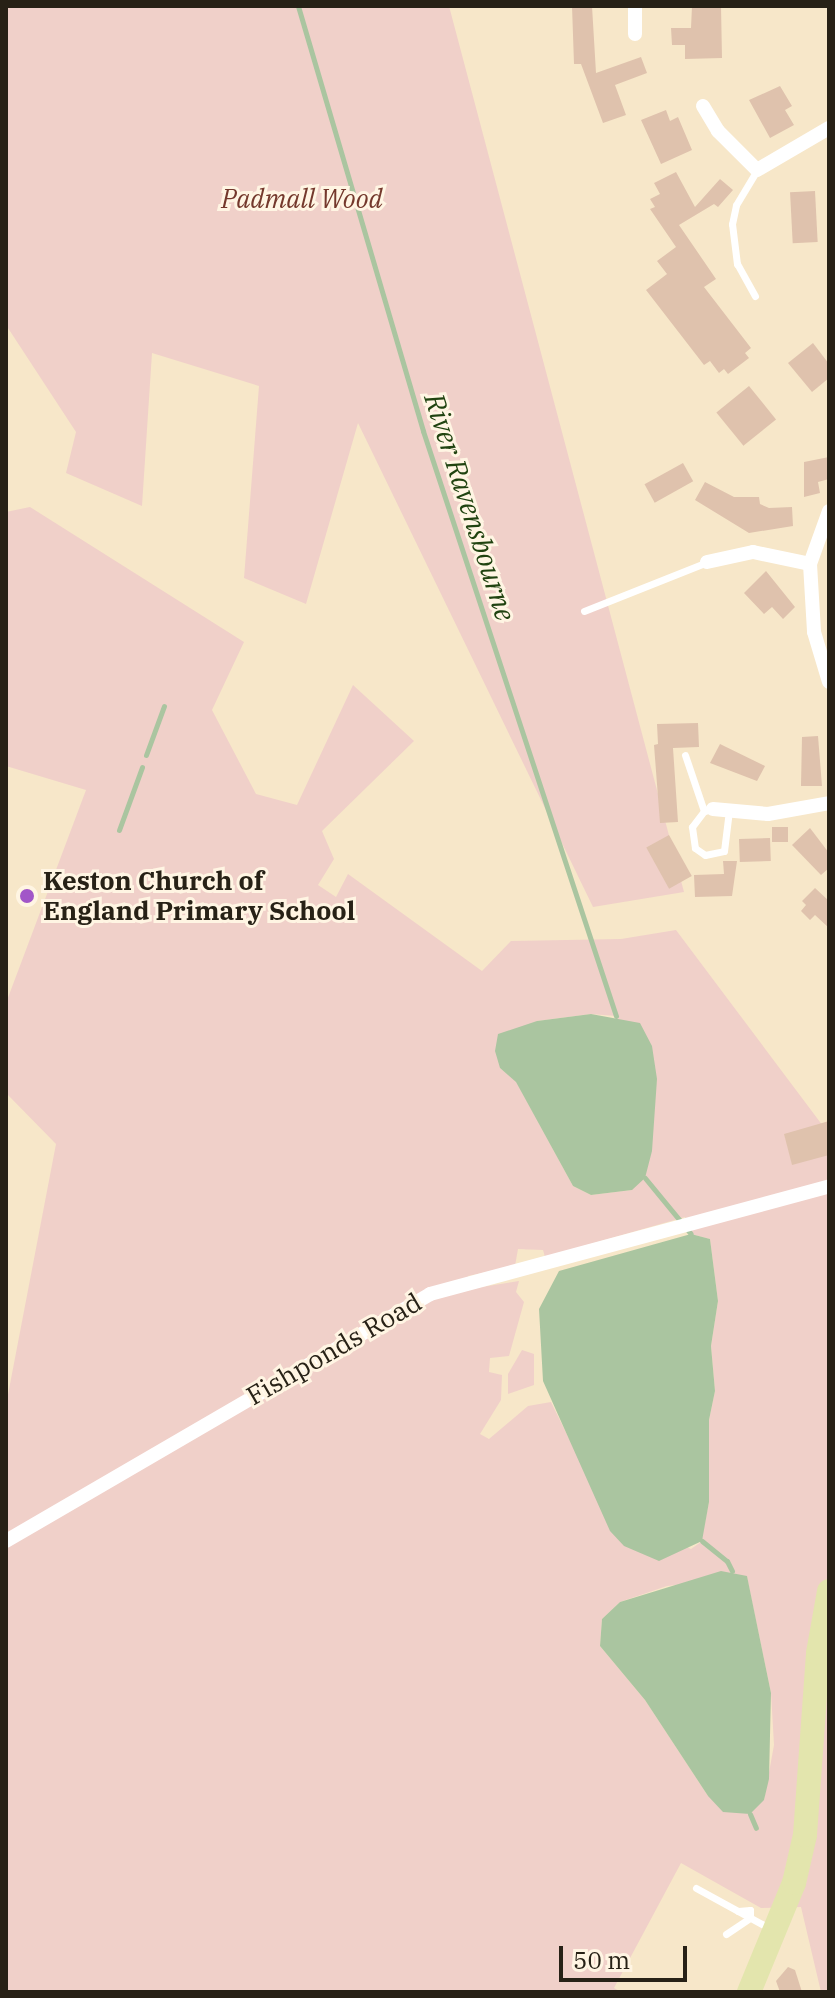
<!DOCTYPE html>
<html>
<head>
<meta charset="utf-8">
<style>
  body { margin:0 }
  #map { position:relative; width:835px; height:1998px; overflow:hidden; background:#f7e7c9; font-family:"IBM Plex Serif",serif }
  div>[style] { position:absolute }
  .green>* { inset:0; background:#f0d0c9 }
  .water>* { inset:0; background:#aac5a0 }
  .stream>* { height:5px; margin:-2.5px; padding:0 2.5px; transform-origin:2.5px; border-radius:2.5px; background:#aac5a0 }
  .building>* { inset:0; background:#dfc2ad; transform-origin:0 0 }
  .lane>* { height:7px; margin:-3.5px; padding:0 3.5px; transform-origin:3.5px; border-radius:3.5px; background:#fff }
  .street>* { height:14px; margin:-7px; padding:0 7px; transform-origin:7px; border-radius:7px; background:#fff }
  .primary>* { height:24px; margin:-12px; padding:0 12px; transform-origin:12px; border-radius:12px; background:#e3e5ad }
  .dots>* { width:22px; height:22px; translate:-50% -50%; box-sizing:border-box; border:4px solid #fff5e3; border-radius:50% }
  span { translate:-50% -50%; white-space:nowrap; text-align:center; line-height:1.15; -webkit-text-stroke:6px #fff5e3; paint-order:stroke }
  .park-label { font-size:26px; color:#74382c; font-style:italic }
  .poi-label { font-size:26px; color:#272116; font-weight:700 }
  .left { translate:0 -50%; text-align:left }
  .street-label { font-size:26px; color:#272116 }
  .water-label { font-size:28px; color:#204310; font-style:italic }
  .frame { position:absolute; inset:0; border:8px solid #272116; pointer-events:none }
  .scale { position:absolute; left:559px; top:1946px; width:128px; height:36px; box-sizing:border-box; border:4px solid #272116; border-top:0; padding-left:10px; font-size:24px; line-height:28px; white-space:nowrap; color:#272116; -webkit-text-stroke:6px #fff5e3; paint-order:stroke }
</style>
</head>
<body>
<div id="map">
  <div class="green">
    <div style="clip-path:polygon(6px 6px,449px 6px,684px 892px,593px 907px,358px 423px,306px 604px,244px 578px,259px 386px,152px 353px,142px 506px,66px 473px,76px 432px,6px 325px)"></div>
    <div style="clip-path:polygon(evenodd,30px 507px,244px 642px,212px 710px,256px 794px,297px 805px,353px 685px,414px 741px,322px 831px,334px 859px,318px 885px,336px 897px,348px 874px,482px 971px,511px 941px,621px 939px,676px 930px,829px 1134px,829px 1992px,821px 1992px,801px 1907px,761px 1908px,681px 1863px,614px 1988px,621px 1992px,6px 1992px,6px 1405px,56px 1144px,6px 1093px,6px 1003px,86px 790px,6px 766px,6px 512px,30px 507px,591px 1014px,616px 1016px,632px 1190px,591px 1195px,573px 1186px,516px 1081px,500px 1068px,537px 1021px,591px 1014px,30px 507px,685px 1217px,691px 1234px,710px 1239px,718px 1301px,711px 1346px,715px 1391px,709px 1420px,709px 1502px,701px 1542px,691px 1549px,603px 1508px,551px 1402px,528px 1406px,489px 1439px,480px 1434px,501px 1400px,502px 1375px,489px 1372px,490px 1358px,509px 1356px,524px 1302px,516px 1292px,519px 1281px,469px 1289px,468px 1276px,515px 1266px,518px 1249px,543px 1250px,545px 1257px,685px 1217px,30px 507px,747px 1577px,771px 1693px,774px 1745px,764px 1800px,708px 1796px,645px 1700px,600px 1646px,602px 1619px,620px 1602px,667px 1586px,747px 1577px)"></div>
    <div style="clip-path:polygon(522px 1350px,534px 1354px,534px 1385px,508px 1394px,508px 1374px)"></div>
  </div>
  <div class="water">
    <div style="clip-path:polygon(591px 1014px,640px 1023px,652px 1046px,657px 1079px,652px 1151px,645px 1178px,632px 1190px,591px 1195px,573px 1186px,516px 1082px,500px 1068px,495px 1051px,498px 1034px,537px 1021px)"></div>
    <div style="clip-path:polygon(691px 1234px,710px 1239px,718px 1301px,711px 1346px,715px 1391px,709px 1420px,709px 1502px,702px 1541px,659px 1561px,624px 1546px,610px 1531px,543px 1381px,539px 1309px,559px 1271px)"></div>
    <div style="clip-path:polygon(721px 1571px,747px 1576px,771px 1693px,769px 1779px,764px 1800px,750px 1814px,723px 1812px,708px 1796px,645px 1700px,600px 1646px,602px 1619px,620px 1602px)"></div>
  </div>
  <div class="stream">
    <div style="left:298px;top:6px;width:443px;rotate:73.6deg"></div>
    <div style="left:423px;top:431px;width:616px;rotate:71.74deg"></div>
    <div style="left:146px;top:755px;width:52px;rotate:-69.8deg"></div>
    <div style="left:119px;top:830px;width:67px;rotate:-69.9deg"></div>
    <div style="left:645px;top:1178px;width:72px;rotate:50.6deg"></div>
    <div style="left:702px;top:1541px;width:32px;rotate:39deg"></div>
    <div style="left:727px;top:1561px;width:11px;rotate:63deg"></div>
    <div style="left:750px;top:1814px;width:15px;rotate:67deg"></div>
  </div>
  <div class="building">
    <div style="clip-path:polygon(572px 6px,592px 6px,596px 73px,641px 57px,647px 73px,615px 85px,626px 115px,603px 123px,581px 64px,574px 64px)"></div>
    <div style="clip-path:polygon(692px 6px,721px 6px,722px 58px,685px 59px,685px 45px,672px 45px,671px 28px,691px 28px)"></div>
    <div style="clip-path:polygon(780px 86px,792px 106px,785px 110px,794px 125px,770px 138px,749px 100px)"></div>
    <div style="clip-path:polygon(666px 110px,670px 121px,678px 117px,692px 150px,661px 164px,641px 120px)"></div>
    <div style="clip-path:polygon(676px 172px,695px 207px,720px 179px,733px 190px,718px 207px,714px 204px,679px 225px,716px 279px,704px 287px,751px 348px,745px 353px,749px 358px,728px 374px,724px 369px,719px 373px,710px 361px,704px 365px,646px 290px,667px 274px,657px 261px,676px 247px,650px 209px,655px 207px,650px 199px,660px 194px,654px 183px)"></div>
    <div style="left:815px;top:191px;width:51px;height:25px;rotate:87deg"></div>
    <div style="clip-path:polygon(813px 343px,829px 364px,829px 378px,812px 392px,788px 363px)"></div>
    <div style="left:749px;top:386px;width:43px;height:42px;rotate:51deg"></div>
    <div style="clip-path:polygon(829px 457px,829px 479px,818px 482px,820px 493px,804px 497px,804px 462px)"></div>
    <div style="left:683px;top:463px;width:21px;height:44px;rotate:61deg"></div>
    <div style="clip-path:polygon(705px 482px,734px 497px,759px 497px,760px 504px,769px 508px,792px 507px,793px 526px,749px 533px,695px 500px)"></div>
    <div style="clip-path:polygon(766px 571px,795px 607px,783px 619px,772px 607px,764px 614px,744px 593px)"></div>
    <div style="clip-path:polygon(698px 723px,699px 747px,673px 748px,678px 822px,660px 823px,654px 745px,658px 744px,657px 724px)"></div>
    <div style="clip-path:polygon(818px 736px,822px 786px,801px 786px,802px 737px)"></div>
    <div style="clip-path:polygon(720px 744px,765px 766px,757px 781px,710px 763px)"></div>
    <div style="left:772px;top:827px;width:16px;height:15px"></div>
    <div style="clip-path:polygon(810px 828px,829px 853px,829px 868px,821px 875px,792px 845px)"></div>
    <div style="left:669px;top:835px;width:47px;height:26px;rotate:61deg"></div>
    <div style="left:770px;top:838px;width:23px;height:31px;rotate:88deg"></div>
    <div style="clip-path:polygon(723px 861px,737px 861px,732px 896px,695px 897px,694px 875px,724px 874px)"></div>
    <div style="clip-path:polygon(815px 888px,829px 901px,829px 928px,815px 915px,810px 920px,801px 911px,806px 905px,802px 901px)"></div>
    <div style="clip-path:polygon(829px 1121px,829px 1155px,792px 1165px,784px 1134px)"></div>
    <div style="clip-path:polygon(788px 1967px,795px 1970px,802px 1992px,780px 1992px,776px 1981px)"></div>
  </div>
  <div class="lane">
    <div style="left:755px;top:296px;width:37px;rotate:-119deg"></div>
    <div style="left:737px;top:264px;width:40px;rotate:-97.1deg"></div>
    <div style="left:732px;top:224px;width:19px;rotate:-78deg"></div>
    <div style="left:736px;top:205px;width:41px;rotate:-59deg"></div>
    <div style="left:584px;top:611px;width:132px;rotate:-21.7deg"></div>
    <div style="left:685px;top:755px;width:59px;rotate:71.3deg"></div>
    <div style="left:713px;top:809px;width:9px;rotate:167deg"></div>
    <div style="left:704px;top:811px;width:20px;rotate:127deg"></div>
    <div style="left:692px;top:827px;width:21px;rotate:82deg"></div>
    <div style="left:695px;top:848px;width:12px;rotate:35deg"></div>
    <div style="left:705px;top:855px;width:19px;rotate:-12deg"></div>
    <div style="left:724px;top:851px;width:41px;rotate:-83deg"></div>
    <div style="left:696px;top:1888px;width:85px;rotate:28.7deg"></div>
    <div style="left:726px;top:1934px;width:29px;rotate:-34deg"></div>
    <div style="left:750px;top:1918px;width:8px;rotate:-90deg"></div>
    <div style="left:750px;top:1910px;width:12px;rotate:175deg"></div>
  </div>
  <div class="street">
    <div style="left:635px;top:6px;width:28px;rotate:90deg"></div>
    <div style="left:703px;top:106px;width:29px;rotate:59deg"></div>
    <div style="left:718px;top:131px;width:55px;rotate:45deg"></div>
    <div style="left:757px;top:170px;width:83px;rotate:-30.3deg"></div>
    <div style="left:829px;top:511px;width:56px;rotate:109.7deg"></div>
    <div style="left:810px;top:564px;width:68px;rotate:86.6deg"></div>
    <div style="left:814px;top:632px;width:52px;rotate:73.3deg"></div>
    <div style="left:707px;top:562px;width:47px;rotate:-12.3deg"></div>
    <div style="left:753px;top:552px;width:58px;rotate:11.9deg"></div>
    <div style="left:713px;top:809px;width:55px;rotate:5.2deg"></div>
    <div style="left:768px;top:814px;width:62px;rotate:-10.2deg"></div>
    <div style="left:6px;top:1541px;width:491px;rotate:-30.2deg"></div>
    <div style="left:430px;top:1294px;width:413px;rotate:-15.1deg"></div>
  </div>
  <div class="primary">
    <div style="left:749px;top:1992px;width:118px;rotate:-67.6deg"></div>
    <div style="left:794px;top:1883px;width:49px;rotate:-77.1deg"></div>
    <div style="left:805px;top:1835px;width:182px;rotate:-85.9deg"></div>
    <div style="left:818px;top:1653px;width:63px;rotate:-79.9deg"></div>
  </div>
  <div class="dots">
    <div style="left:27px;top:896px;background:#a256c8"></div>
  </div>
  <div class="park-label">
    <span style="left:302px;top:199px">Padmall Wood</span>
  </div>
  <div class="poi-label">
    <span class="left" style="left:43px;top:896px">Keston Church of<br>England Primary School</span>
  </div>
  <div class="street-label">
    <span style="left:334px;top:1349px;rotate:-30deg">Fishponds Road</span>
  </div>
  <div class="water-label">
    <span style="left:470px;top:507px;rotate:72deg">River Ravensbourne</span>
  </div>
  <div class="frame"></div>
  <div class="scale">50 m</div>
</div>
</body>
</html>
